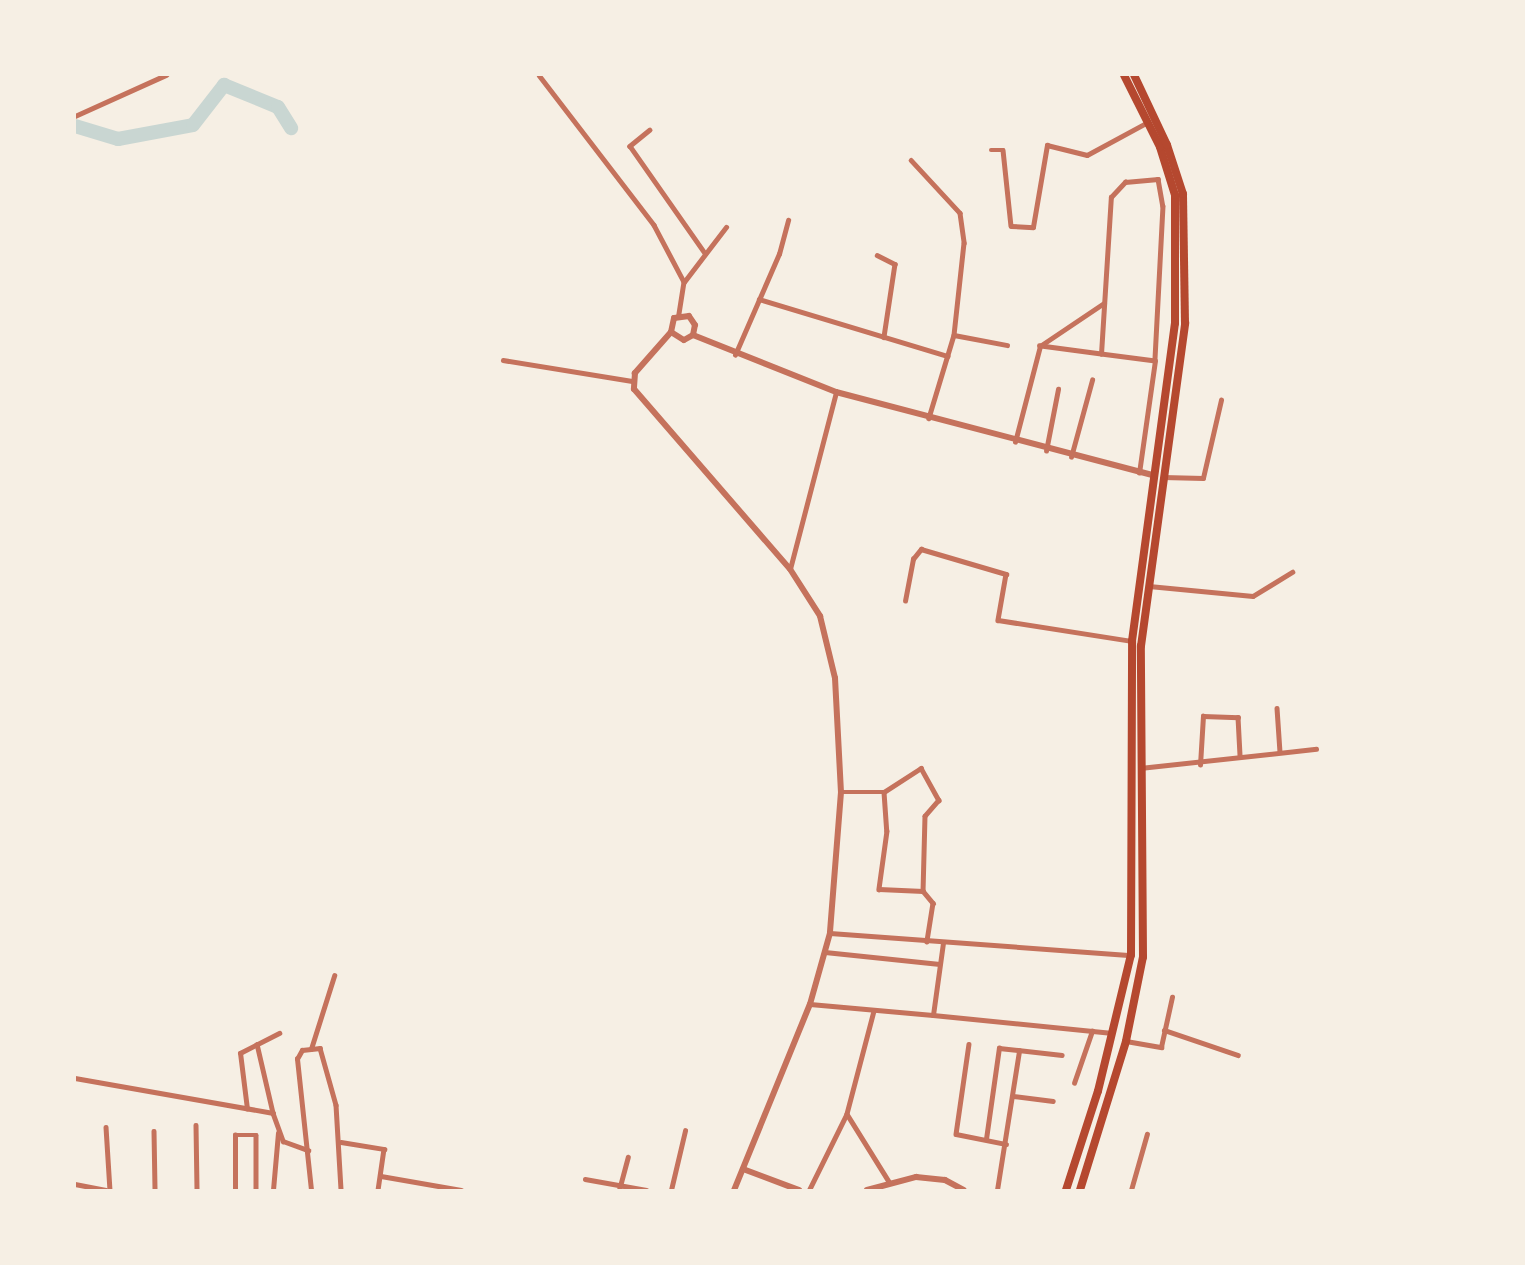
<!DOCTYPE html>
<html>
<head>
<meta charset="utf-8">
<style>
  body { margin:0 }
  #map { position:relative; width:1525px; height:1265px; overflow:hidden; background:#f6efe4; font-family:"Roboto Condensed",sans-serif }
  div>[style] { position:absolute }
  .river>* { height:14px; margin:-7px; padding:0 7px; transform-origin:7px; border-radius:7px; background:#c9d6d2 }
  .minor>* { height:4.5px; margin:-2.25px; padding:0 2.25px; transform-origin:2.25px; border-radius:2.25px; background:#c5725c }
  .tertiary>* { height:6px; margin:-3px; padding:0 3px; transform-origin:3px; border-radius:3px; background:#c5725c }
  .primary>* { height:8px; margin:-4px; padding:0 4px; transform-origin:4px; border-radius:4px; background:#b5482f }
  span { translate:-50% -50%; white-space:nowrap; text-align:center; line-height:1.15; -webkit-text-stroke:5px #f6efe4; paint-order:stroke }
  .frame { position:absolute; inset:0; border:76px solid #f6efe4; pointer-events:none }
</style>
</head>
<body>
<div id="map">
  <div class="river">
    <div style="left:75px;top:126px;width:45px;rotate:16.8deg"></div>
    <div style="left:118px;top:139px;width:76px;rotate:-10.6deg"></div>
    <div style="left:193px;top:125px;width:51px;rotate:-52.2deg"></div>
    <div style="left:224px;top:85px;width:58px;rotate:22.2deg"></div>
    <div style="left:278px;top:107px;width:25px;rotate:58deg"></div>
  </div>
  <div class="minor">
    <div style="left:539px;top:75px;width:189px;rotate:52.5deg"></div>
    <div style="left:654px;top:225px;width:64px;rotate:62.2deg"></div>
    <div style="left:684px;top:282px;width:33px;rotate:99deg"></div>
    <div style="left:75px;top:116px;width:100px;rotate:-24.3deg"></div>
    <div style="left:650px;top:130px;width:26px;rotate:141deg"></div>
    <div style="left:630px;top:146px;width:131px;rotate:55deg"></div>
    <div style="left:991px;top:150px;width:12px"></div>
    <div style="left:1003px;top:150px;width:76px;rotate:84deg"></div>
    <div style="left:1011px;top:226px;width:22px;rotate:3deg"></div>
    <div style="left:1033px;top:227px;width:83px;rotate:-80.3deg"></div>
    <div style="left:1047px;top:145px;width:41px;rotate:14deg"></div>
    <div style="left:1087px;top:155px;width:69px;rotate:-28.4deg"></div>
    <div style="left:911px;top:160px;width:72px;rotate:47.2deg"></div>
    <div style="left:960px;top:213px;width:30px;rotate:82deg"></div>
    <div style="left:964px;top:243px;width:93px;rotate:96.2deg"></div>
    <div style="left:954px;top:335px;width:87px;rotate:106.8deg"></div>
    <div style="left:877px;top:255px;width:20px;rotate:27deg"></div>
    <div style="left:895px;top:264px;width:74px;rotate:98.6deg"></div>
    <div style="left:684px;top:282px;width:69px;rotate:-52.6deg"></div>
    <div style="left:759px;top:299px;width:197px;rotate:16.8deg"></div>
    <div style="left:954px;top:335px;width:54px;rotate:10.7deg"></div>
    <div style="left:1101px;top:354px;width:157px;rotate:-86.4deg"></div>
    <div style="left:1111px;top:197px;width:21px;rotate:-47deg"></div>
    <div style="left:1125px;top:182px;width:33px;rotate:-5deg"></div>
    <div style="left:1158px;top:179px;width:27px;rotate:80deg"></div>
    <div style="left:1163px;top:206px;width:155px;rotate:93deg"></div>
    <div style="left:1155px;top:361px;width:54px;rotate:-172.6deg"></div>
    <div style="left:1101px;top:354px;width:62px;rotate:-172.5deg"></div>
    <div style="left:1040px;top:346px;width:77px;rotate:-33.9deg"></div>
    <div style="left:735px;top:355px;width:110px;rotate:-66.5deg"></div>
    <div style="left:779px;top:254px;width:35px;rotate:-75deg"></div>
    <div style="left:503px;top:360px;width:132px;rotate:9.2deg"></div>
    <div style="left:1015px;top:442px;width:99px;rotate:-75.4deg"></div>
    <div style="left:1046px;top:451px;width:63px;rotate:-79deg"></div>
    <div style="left:1071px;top:457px;width:80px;rotate:-74.7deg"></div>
    <div style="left:1139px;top:473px;width:113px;rotate:-81.9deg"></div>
    <div style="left:1163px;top:477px;width:40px;rotate:1.4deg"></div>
    <div style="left:1203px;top:478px;width:80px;rotate:-77deg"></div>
    <div style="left:790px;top:569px;width:183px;rotate:-75.4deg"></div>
    <div style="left:1149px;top:586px;width:104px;rotate:5.5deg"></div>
    <div style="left:1253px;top:596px;width:46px;rotate:-31.6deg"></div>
    <div style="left:905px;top:601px;width:43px;rotate:-79.2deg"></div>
    <div style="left:913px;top:559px;width:13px;rotate:-51deg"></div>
    <div style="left:921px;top:549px;width:89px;rotate:16.4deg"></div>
    <div style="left:1006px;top:574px;width:47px;rotate:99.9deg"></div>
    <div style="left:998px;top:620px;width:136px;rotate:8.9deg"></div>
    <div style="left:1277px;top:708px;width:44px;rotate:86.1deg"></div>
    <div style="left:1200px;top:765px;width:49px;rotate:-86.5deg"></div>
    <div style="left:1203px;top:716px;width:35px;rotate:2deg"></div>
    <div style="left:1238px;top:717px;width:38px;rotate:87deg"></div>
    <div style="left:1140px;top:768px;width:177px;rotate:-6.2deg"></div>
    <div style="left:841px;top:792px;width:43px"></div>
    <div style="left:884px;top:792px;width:39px;rotate:86deg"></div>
    <div style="left:887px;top:831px;width:59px;rotate:97.9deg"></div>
    <div style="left:879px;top:889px;width:44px;rotate:2.6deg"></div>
    <div style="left:923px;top:891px;width:16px;rotate:50deg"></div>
    <div style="left:933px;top:903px;width:39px;rotate:99deg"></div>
    <div style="left:884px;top:792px;width:44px;rotate:-33deg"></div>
    <div style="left:921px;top:768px;width:37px;rotate:61deg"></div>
    <div style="left:939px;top:800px;width:21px;rotate:131deg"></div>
    <div style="left:925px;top:816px;width:75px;rotate:91.5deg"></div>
    <div style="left:830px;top:933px;width:302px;rotate:4.2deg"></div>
    <div style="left:825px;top:952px;width:115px;rotate:6deg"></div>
    <div style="left:810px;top:1004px;width:123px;rotate:5.1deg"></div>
    <div style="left:933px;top:1015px;width:73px;rotate:-82.1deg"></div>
    <div style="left:874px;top:1011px;width:106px;rotate:104.7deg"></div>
    <div style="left:847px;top:1114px;width:81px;rotate:58.1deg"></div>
    <div style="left:933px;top:1015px;width:180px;rotate:5.7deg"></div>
    <div style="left:1164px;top:1030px;width:78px;rotate:18.7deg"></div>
    <div style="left:1126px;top:1041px;width:36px;rotate:10deg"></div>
    <div style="left:1161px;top:1047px;width:51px;rotate:-77.6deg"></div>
    <div style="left:257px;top:1044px;width:71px;rotate:76.9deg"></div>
    <div style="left:969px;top:1044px;width:91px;rotate:98.2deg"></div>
    <div style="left:956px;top:1134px;width:51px;rotate:11.3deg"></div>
    <div style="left:311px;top:1049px;width:77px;rotate:-72.5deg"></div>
    <div style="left:75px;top:1078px;width:201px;rotate:10deg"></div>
    <div style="left:273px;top:1113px;width:30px;rotate:70deg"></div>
    <div style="left:283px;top:1141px;width:27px;rotate:20deg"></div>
    <div style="left:1074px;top:1083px;width:55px;rotate:-70.9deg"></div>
    <div style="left:1013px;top:1096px;width:40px;rotate:7.1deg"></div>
    <div style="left:247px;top:1109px;width:56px;rotate:-97.1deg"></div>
    <div style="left:240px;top:1053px;width:44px;rotate:-27.1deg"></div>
    <div style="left:196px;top:1125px;width:65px;rotate:89.1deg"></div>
    <div style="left:106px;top:1127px;width:63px;rotate:86.4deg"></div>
    <div style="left:154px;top:1131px;width:59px;rotate:89deg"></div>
    <div style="left:986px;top:1139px;width:92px;rotate:-81.9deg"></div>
    <div style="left:999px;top:1048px;width:63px;rotate:6.3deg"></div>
    <div style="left:341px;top:1142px;width:44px;rotate:9.2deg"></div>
    <div style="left:384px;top:1149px;width:41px;rotate:98.3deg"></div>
    <div style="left:381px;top:1176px;width:81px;rotate:9.9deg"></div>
    <div style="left:585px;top:1179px;width:62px;rotate:10.2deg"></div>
    <div style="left:75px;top:1184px;width:31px;rotate:11deg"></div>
    <div style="left:235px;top:1190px;width:55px;rotate:-90deg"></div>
    <div style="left:235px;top:1135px;width:21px"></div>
    <div style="left:256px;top:1135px;width:55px;rotate:90deg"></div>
    <div style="left:273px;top:1190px;width:57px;rotate:-85deg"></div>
    <div style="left:311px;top:1190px;width:132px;rotate:-96.1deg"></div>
    <div style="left:297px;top:1059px;width:10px;rotate:-61deg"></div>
    <div style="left:302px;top:1050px;width:18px;rotate:-6deg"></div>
    <div style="left:320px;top:1048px;width:59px;rotate:74.3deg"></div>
    <div style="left:336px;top:1105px;width:85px;rotate:86.6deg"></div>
    <div style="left:619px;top:1190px;width:34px;rotate:-75deg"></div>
    <div style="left:671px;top:1190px;width:61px;rotate:-76.7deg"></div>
    <div style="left:809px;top:1190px;width:84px;rotate:-63.7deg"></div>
    <div style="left:997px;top:1190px;width:141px;rotate:-81deg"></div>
    <div style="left:1131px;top:1190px;width:58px;rotate:-74.1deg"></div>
  </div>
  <div class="tertiary">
    <div style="left:671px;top:332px;width:15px;rotate:32deg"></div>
    <div style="left:684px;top:340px;width:10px;rotate:-29deg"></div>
    <div style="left:693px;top:335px;width:10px;rotate:-79deg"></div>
    <div style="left:695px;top:325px;width:11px;rotate:-124deg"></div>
    <div style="left:689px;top:316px;width:15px;rotate:172deg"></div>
    <div style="left:674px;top:318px;width:14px;rotate:102deg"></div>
    <div style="left:671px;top:332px;width:55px;rotate:131.3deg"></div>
    <div style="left:635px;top:373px;width:16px;rotate:94deg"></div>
    <div style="left:634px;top:389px;width:238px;rotate:49.1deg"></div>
    <div style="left:790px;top:569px;width:56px;rotate:57.4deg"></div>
    <div style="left:820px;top:616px;width:64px;rotate:76.4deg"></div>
    <div style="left:835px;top:678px;width:114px;rotate:87deg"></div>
    <div style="left:841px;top:792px;width:141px;rotate:94.5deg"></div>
    <div style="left:830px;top:933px;width:74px;rotate:105.7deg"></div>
    <div style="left:810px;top:1004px;width:201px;rotate:112.2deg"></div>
    <div style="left:693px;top:335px;width:154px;rotate:21.7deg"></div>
    <div style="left:836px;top:392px;width:327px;rotate:14.7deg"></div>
    <div style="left:743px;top:1169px;width:60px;rotate:20.6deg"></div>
    <div style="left:867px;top:1190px;width:51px;rotate:-14.9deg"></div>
    <div style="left:916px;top:1177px;width:29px;rotate:6deg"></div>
    <div style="left:945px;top:1180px;width:21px;rotate:28deg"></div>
  </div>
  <div class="primary">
    <div style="left:1066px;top:1190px;width:104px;rotate:-72.1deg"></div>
    <div style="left:1098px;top:1091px;width:140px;rotate:-76.4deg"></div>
    <div style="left:1131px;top:955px;width:314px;rotate:-89.8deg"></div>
    <div style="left:1132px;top:641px;width:321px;rotate:-82.3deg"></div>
    <div style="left:1175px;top:323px;width:128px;rotate:-90deg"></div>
    <div style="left:1175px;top:195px;width:50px;rotate:-107.4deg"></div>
    <div style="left:1160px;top:147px;width:80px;rotate:-116.6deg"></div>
    <div style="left:1080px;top:1190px;width:156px;rotate:-72.8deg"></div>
    <div style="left:1126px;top:1041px;width:86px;rotate:-78.6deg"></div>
    <div style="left:1143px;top:957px;width:311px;rotate:-90.4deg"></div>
    <div style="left:1141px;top:646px;width:326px;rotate:-82.2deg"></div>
    <div style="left:1185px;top:323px;width:129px;rotate:-90.9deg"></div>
    <div style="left:1183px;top:194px;width:52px;rotate:-108.1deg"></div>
    <div style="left:1167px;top:145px;width:77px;rotate:-115.2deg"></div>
  </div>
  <div class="frame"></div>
</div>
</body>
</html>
